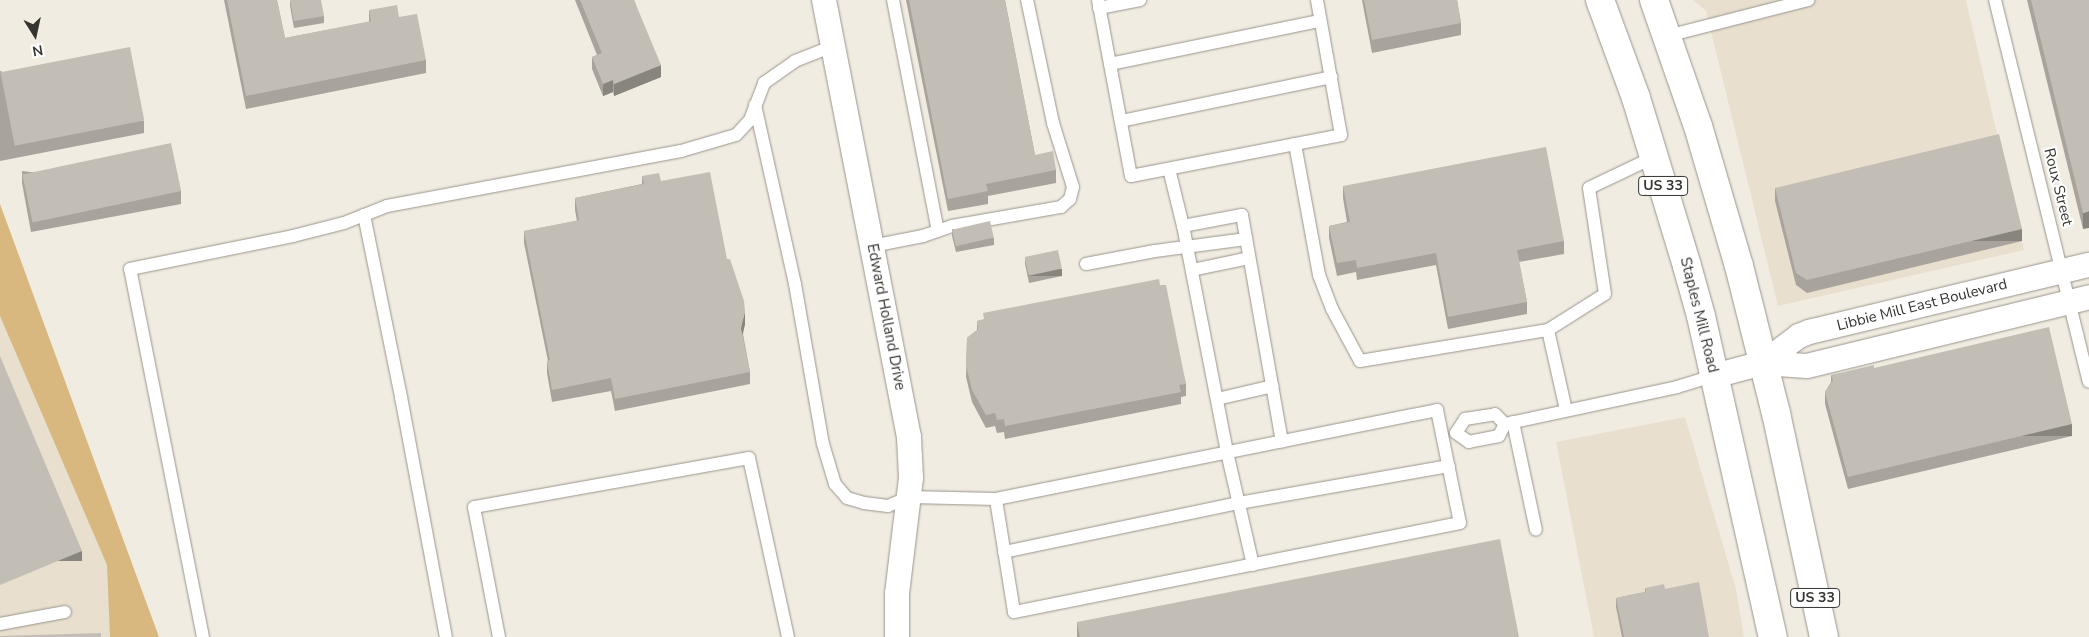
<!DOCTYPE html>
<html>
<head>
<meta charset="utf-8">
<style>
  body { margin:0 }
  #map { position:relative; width:2089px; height:637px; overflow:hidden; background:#f1ece2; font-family:"Nunito Sans",sans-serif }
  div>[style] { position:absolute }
  .built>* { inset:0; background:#e8dfcf }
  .green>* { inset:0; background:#d8b87e }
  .roads { filter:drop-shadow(0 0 1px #99948b) drop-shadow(0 0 1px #99948b) }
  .service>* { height:12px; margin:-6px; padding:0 6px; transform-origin:6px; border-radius:6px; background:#fff }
  .minor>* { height:24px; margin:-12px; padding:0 12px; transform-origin:12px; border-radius:12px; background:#fff }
  .primary>* { height:28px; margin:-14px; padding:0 14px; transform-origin:14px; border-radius:14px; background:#fff }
  .wall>* { inset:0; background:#a8a39c }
  .shaded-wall>* { inset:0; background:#88857f; transform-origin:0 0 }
  .building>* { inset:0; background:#c3beb5; transform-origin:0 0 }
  span { translate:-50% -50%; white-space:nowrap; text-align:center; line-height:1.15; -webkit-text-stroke:4px #fff; paint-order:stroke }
  .shield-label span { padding:1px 4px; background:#fff; border:1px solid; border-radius:4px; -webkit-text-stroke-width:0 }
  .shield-label { font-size:14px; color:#363430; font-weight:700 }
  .street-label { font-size:15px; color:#363430 }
  .north { position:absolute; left:10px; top:10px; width:50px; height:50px; -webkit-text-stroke:4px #fff; paint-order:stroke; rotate:170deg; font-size:14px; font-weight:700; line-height:20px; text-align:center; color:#363430 }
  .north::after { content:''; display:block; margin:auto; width:18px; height:22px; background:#363430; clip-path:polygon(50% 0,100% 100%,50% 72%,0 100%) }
</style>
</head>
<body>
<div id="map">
  <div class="built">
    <div style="clip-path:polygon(1693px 0,1966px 0,2024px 250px,1778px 306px,1706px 11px)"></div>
    <div style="clip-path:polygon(0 288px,144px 637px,0 637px)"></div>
    <div style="clip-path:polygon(1685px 417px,1736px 589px,1744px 637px,1594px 637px,1556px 442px)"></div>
  </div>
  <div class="green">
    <div style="clip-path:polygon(0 204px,159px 637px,110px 637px,107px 565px,0 316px)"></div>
  </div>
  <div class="roads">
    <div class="service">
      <div style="left:893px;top:0;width:235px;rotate:79deg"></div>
      <div style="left:1098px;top:0;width:179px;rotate:79.4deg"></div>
      <div style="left:1131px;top:176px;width:214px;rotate:-11deg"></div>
      <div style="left:1341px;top:135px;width:137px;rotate:-100.1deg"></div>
      <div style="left:1995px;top:0;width:393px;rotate:76.2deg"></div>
      <div style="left:1099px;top:8px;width:42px;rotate:-11deg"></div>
      <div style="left:1667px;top:36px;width:146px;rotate:-14.3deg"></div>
      <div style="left:1110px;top:64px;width:214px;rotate:-11.6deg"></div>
      <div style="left:755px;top:105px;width:183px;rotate:77.4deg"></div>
      <div style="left:795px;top:284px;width:162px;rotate:80.1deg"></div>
      <div style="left:823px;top:444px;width:42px;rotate:73.3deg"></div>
      <div style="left:835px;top:484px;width:18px;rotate:49deg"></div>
      <div style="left:847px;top:498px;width:18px;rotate:16deg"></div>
      <div style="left:864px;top:503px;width:24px;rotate:7deg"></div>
      <div style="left:888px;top:506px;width:23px;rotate:-23deg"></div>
      <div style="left:909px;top:497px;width:87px;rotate:1.3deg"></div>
      <div style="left:996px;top:499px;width:450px;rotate:-11.4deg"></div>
      <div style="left:1437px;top:410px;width:115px;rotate:78.5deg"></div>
      <div style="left:1460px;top:523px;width:455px;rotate:168.7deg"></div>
      <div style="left:1014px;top:612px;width:114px;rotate:-99.1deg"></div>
      <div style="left:1121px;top:121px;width:215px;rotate:-11.8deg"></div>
      <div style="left:1295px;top:144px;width:133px;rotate:79.6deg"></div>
      <div style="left:1319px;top:275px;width:36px;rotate:69deg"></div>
      <div style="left:1332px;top:309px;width:59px;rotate:61.7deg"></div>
      <div style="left:1360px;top:361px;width:191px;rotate:-9.4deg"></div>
      <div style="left:1169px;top:169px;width:59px;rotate:76.2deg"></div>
      <div style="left:364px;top:215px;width:186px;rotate:78.5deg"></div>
      <div style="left:401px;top:397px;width:244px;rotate:79.4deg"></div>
      <div style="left:872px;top:246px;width:52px;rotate:-11.1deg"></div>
      <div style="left:923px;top:236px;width:31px;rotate:-19deg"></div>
      <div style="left:952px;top:226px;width:111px;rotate:-9.9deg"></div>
      <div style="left:1061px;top:207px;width:12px;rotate:-42deg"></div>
      <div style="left:1070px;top:199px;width:12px;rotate:-76deg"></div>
      <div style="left:1073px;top:187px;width:67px;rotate:-107.4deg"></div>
      <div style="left:1053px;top:123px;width:126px;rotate:-101.9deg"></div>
      <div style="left:1086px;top:264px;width:70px;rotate:-10.7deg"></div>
      <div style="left:1155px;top:251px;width:92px;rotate:-7.5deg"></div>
      <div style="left:1192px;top:270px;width:58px;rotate:-11.9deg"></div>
      <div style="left:1217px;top:399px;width:57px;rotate:-13.1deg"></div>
      <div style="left:1566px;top:410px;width:82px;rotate:-102.7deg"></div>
      <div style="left:1548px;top:330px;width:67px;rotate:-32.3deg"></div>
      <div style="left:1605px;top:294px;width:107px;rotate:-98.6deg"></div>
      <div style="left:1589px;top:188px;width:72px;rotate:-25.5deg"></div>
      <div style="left:1495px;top:414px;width:14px;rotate:45deg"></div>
      <div style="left:1505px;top:424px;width:13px;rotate:117deg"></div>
      <div style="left:1499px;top:436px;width:31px;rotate:169deg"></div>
      <div style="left:1469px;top:442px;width:16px;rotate:-145deg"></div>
      <div style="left:1456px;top:433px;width:17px;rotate:-57deg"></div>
      <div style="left:1465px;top:419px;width:30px;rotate:-9deg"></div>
      <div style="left:1513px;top:422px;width:110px;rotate:78deg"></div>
      <div style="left:1505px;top:424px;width:176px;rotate:-12.1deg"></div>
      <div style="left:1677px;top:387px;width:39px;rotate:-17deg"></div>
      <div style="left:1004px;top:552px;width:240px;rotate:-11.8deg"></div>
      <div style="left:1239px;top:503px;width:213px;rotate:-10deg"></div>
      <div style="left:1253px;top:565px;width:116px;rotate:-103deg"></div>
      <div style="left:1227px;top:452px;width:230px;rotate:-101deg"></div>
      <div style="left:1183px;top:226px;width:60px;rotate:-10.6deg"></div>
      <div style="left:1242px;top:215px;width:230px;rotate:80deg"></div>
      <div style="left:0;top:624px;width:66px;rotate:-10.5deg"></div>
      <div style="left:203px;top:637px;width:375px;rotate:-101.2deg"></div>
      <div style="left:130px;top:269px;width:166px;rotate:-11.4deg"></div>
      <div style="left:293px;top:236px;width:53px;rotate:-14.3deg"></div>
      <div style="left:344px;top:223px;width:46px;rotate:-21.6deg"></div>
      <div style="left:387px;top:206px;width:299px;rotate:-10.6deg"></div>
      <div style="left:681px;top:151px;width:57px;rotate:-16.2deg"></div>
      <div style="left:736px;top:135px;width:21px;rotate:-47deg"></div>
      <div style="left:750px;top:120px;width:40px;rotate:-69deg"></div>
      <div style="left:764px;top:83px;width:38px;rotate:-35deg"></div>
      <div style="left:795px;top:61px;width:41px;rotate:-21.5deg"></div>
      <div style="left:499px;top:637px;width:132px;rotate:-100.9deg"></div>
      <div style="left:474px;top:507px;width:279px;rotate:-10.1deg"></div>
      <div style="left:749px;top:458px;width:183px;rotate:77.7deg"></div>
    </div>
    <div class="minor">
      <div style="left:824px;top:0;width:445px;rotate:79deg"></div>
      <div style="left:909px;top:437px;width:41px;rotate:87.2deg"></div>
      <div style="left:911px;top:478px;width:116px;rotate:96.9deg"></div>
      <div style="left:897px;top:593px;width:44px;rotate:90deg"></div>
      <div style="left:1763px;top:363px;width:45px;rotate:-36.9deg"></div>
      <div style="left:1799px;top:336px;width:11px;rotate:-22deg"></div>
      <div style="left:1809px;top:332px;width:288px;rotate:-13.5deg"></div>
      <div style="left:1714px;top:376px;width:51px;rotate:-14.9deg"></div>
      <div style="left:1763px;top:363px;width:44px;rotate:3.9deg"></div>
      <div style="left:1807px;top:366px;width:290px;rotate:-13.7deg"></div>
    </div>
    <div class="primary">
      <div style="left:1600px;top:0;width:104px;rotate:69.8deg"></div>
      <div style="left:1636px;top:98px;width:176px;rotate:73.1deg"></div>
      <div style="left:1687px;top:266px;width:52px;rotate:74.4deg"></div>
      <div style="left:1701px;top:316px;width:329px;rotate:77.4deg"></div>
      <div style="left:1654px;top:0;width:133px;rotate:70.8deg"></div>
      <div style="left:1698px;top:126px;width:146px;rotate:73.7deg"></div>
      <div style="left:1739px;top:266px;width:152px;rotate:75.9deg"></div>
      <div style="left:1776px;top:413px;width:229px;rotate:77.9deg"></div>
    </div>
  </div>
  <div class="wall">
    <div style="clip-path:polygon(224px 0,277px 0,285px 38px,369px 22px,369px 10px,426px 60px,426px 73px,246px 109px)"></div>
    <div style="clip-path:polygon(290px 0,324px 16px,324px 23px,294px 28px,290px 6px)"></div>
    <div style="clip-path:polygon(575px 0,634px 0,661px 77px,614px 96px,613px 92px,603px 96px,592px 69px,592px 57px,597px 55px)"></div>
    <div style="clip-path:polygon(906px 0,1005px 0,1035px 155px,1056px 170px,1056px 183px,988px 196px,988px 204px,948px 211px)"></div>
    <div style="clip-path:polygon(1362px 0,1457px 0,1461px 23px,1461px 35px,1372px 53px)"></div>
    <div style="clip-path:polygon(2027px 0,2089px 0,2083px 229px)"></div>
    <div style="clip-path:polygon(0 71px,144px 121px,144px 133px,0 161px)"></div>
    <div style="clip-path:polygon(22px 171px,181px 191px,181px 204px,31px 232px,22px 183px)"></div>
    <div style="clip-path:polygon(642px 176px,661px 181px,727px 259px,745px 324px,743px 334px,750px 372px,750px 384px,615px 411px,611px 391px,552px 402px,547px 373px,547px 361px,548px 361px,524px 243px,524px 231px,577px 221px,575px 210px,575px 198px,642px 184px)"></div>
    <div style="clip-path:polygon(1343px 186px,1564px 241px,1564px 254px,1519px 262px,1527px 302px,1527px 314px,1448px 329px,1436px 265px,1357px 280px,1356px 272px,1337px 276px,1329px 238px,1329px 226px,1347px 222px,1343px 198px)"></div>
    <div style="clip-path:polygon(1775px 188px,2022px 241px,1807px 293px,1796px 285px,1775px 201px)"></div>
    <div style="clip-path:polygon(952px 229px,994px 238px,994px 245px,956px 252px,952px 236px)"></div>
    <div style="clip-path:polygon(1025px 257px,1062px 276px,1029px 283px,1025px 264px)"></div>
    <div style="clip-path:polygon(1160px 285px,1186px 384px,1186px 396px,1181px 397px,1181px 404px,1005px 439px,1004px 432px,997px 433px,995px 426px,986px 428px,972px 402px,966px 377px,967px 338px,977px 330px,977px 321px)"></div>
    <div style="clip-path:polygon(1874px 368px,2072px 436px,1848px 489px,1825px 404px,1825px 392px,1831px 382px,1831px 375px)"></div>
    <div style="clip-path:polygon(1645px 588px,1665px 589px,1709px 637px,1622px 637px,1616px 607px,1616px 598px,1645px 592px)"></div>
    <div style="clip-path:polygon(1077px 622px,1519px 637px,1077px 637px)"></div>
  </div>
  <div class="shaded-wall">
    <div style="clip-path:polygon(661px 65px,661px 77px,614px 96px,614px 84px)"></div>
    <div style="clip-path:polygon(613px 80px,613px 92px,603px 96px,603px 84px)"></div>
    <div style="clip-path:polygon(2089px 211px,2089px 228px,2083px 229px,2083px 213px)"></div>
    <div style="left:2022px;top:229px;width:12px;height:221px;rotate:90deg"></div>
    <div style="left:1062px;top:269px;width:7px;height:34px;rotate:90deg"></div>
    <div style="clip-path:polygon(745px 311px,745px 324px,741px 340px,741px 328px)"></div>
    <div style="left:2072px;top:424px;width:12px;height:230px;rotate:90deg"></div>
    <div style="left:82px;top:551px;width:10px;height:89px;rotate:90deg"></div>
  </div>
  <div class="building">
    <div style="clip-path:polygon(227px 0,277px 0,285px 38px,371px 21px,369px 10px,397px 5px,399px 17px,417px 14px,426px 60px,246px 96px)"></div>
    <div style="clip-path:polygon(290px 0,321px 0,324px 16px,294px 21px)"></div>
    <div style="clip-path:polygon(580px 0,634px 0,661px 65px,614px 84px,613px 80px,603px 84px,592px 57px,602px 53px)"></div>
    <div style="clip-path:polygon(909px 0,1005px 0,1035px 155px,1053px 151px,1056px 170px,986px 184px,988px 191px,948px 199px)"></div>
    <div style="clip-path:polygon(1364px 0,1457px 0,1461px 23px,1372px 40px)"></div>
    <div style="clip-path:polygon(2031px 0,2089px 0,2089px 211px,2083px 213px)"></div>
    <div style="left:130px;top:47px;width:75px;height:132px;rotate:79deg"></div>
    <div style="clip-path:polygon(1999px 134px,2022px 229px,1807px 280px,1796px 273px,1775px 188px)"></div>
    <div style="left:171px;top:143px;width:49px;height:152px;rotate:78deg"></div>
    <div style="clip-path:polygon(1546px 147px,1564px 241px,1517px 250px,1527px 302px,1448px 317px,1436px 253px,1357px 268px,1356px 260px,1337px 263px,1329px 226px,1350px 222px,1343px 186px)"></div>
    <div style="clip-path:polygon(710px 172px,727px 259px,730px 259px,744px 301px,745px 311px,741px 328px,750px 372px,615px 399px,611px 378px,552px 390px,547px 361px,550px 360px,524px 231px,579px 220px,575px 198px,644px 184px,642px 176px,659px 173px,661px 181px)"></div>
    <div style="left:990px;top:221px;width:17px;height:39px;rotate:77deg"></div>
    <div style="left:1058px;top:250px;width:19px;height:34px;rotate:78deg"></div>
    <div style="clip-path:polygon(1159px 279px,1160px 285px,1166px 285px,1186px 384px,1179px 385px,1181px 392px,1005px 426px,1004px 419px,997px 420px,995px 413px,986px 415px,972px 390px,966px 365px,967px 338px,978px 329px,977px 321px,984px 319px,983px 313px)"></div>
    <div style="clip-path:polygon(2049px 327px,2072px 424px,1848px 477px,1825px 392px,1833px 380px,1831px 375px,1874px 365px,1874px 368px)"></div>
    <div style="clip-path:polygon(0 356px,82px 551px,0 585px)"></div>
    <div style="clip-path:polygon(1500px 539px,1519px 637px,1080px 637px,1077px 622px)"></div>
    <div style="clip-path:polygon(1699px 582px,1709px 637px,1624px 637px,1616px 598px,1646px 592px,1645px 588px,1664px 584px,1665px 589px)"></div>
    <div style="clip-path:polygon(101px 633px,101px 637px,0 637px,0 636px)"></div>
  </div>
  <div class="shield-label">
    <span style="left:1663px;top:186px">US 33</span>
    <span style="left:1815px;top:598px">US 33</span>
  </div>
  <div class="street-label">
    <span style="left:2058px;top:187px;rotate:76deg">Roux Street</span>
    <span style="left:1922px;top:305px;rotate:-14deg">Libbie Mill East Boulevard</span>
    <span style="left:1699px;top:315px;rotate:76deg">Staples Mill Road</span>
    <span style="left:886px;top:317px;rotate:79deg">Edward Holland Drive</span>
  </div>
  <div class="north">N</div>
</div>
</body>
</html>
